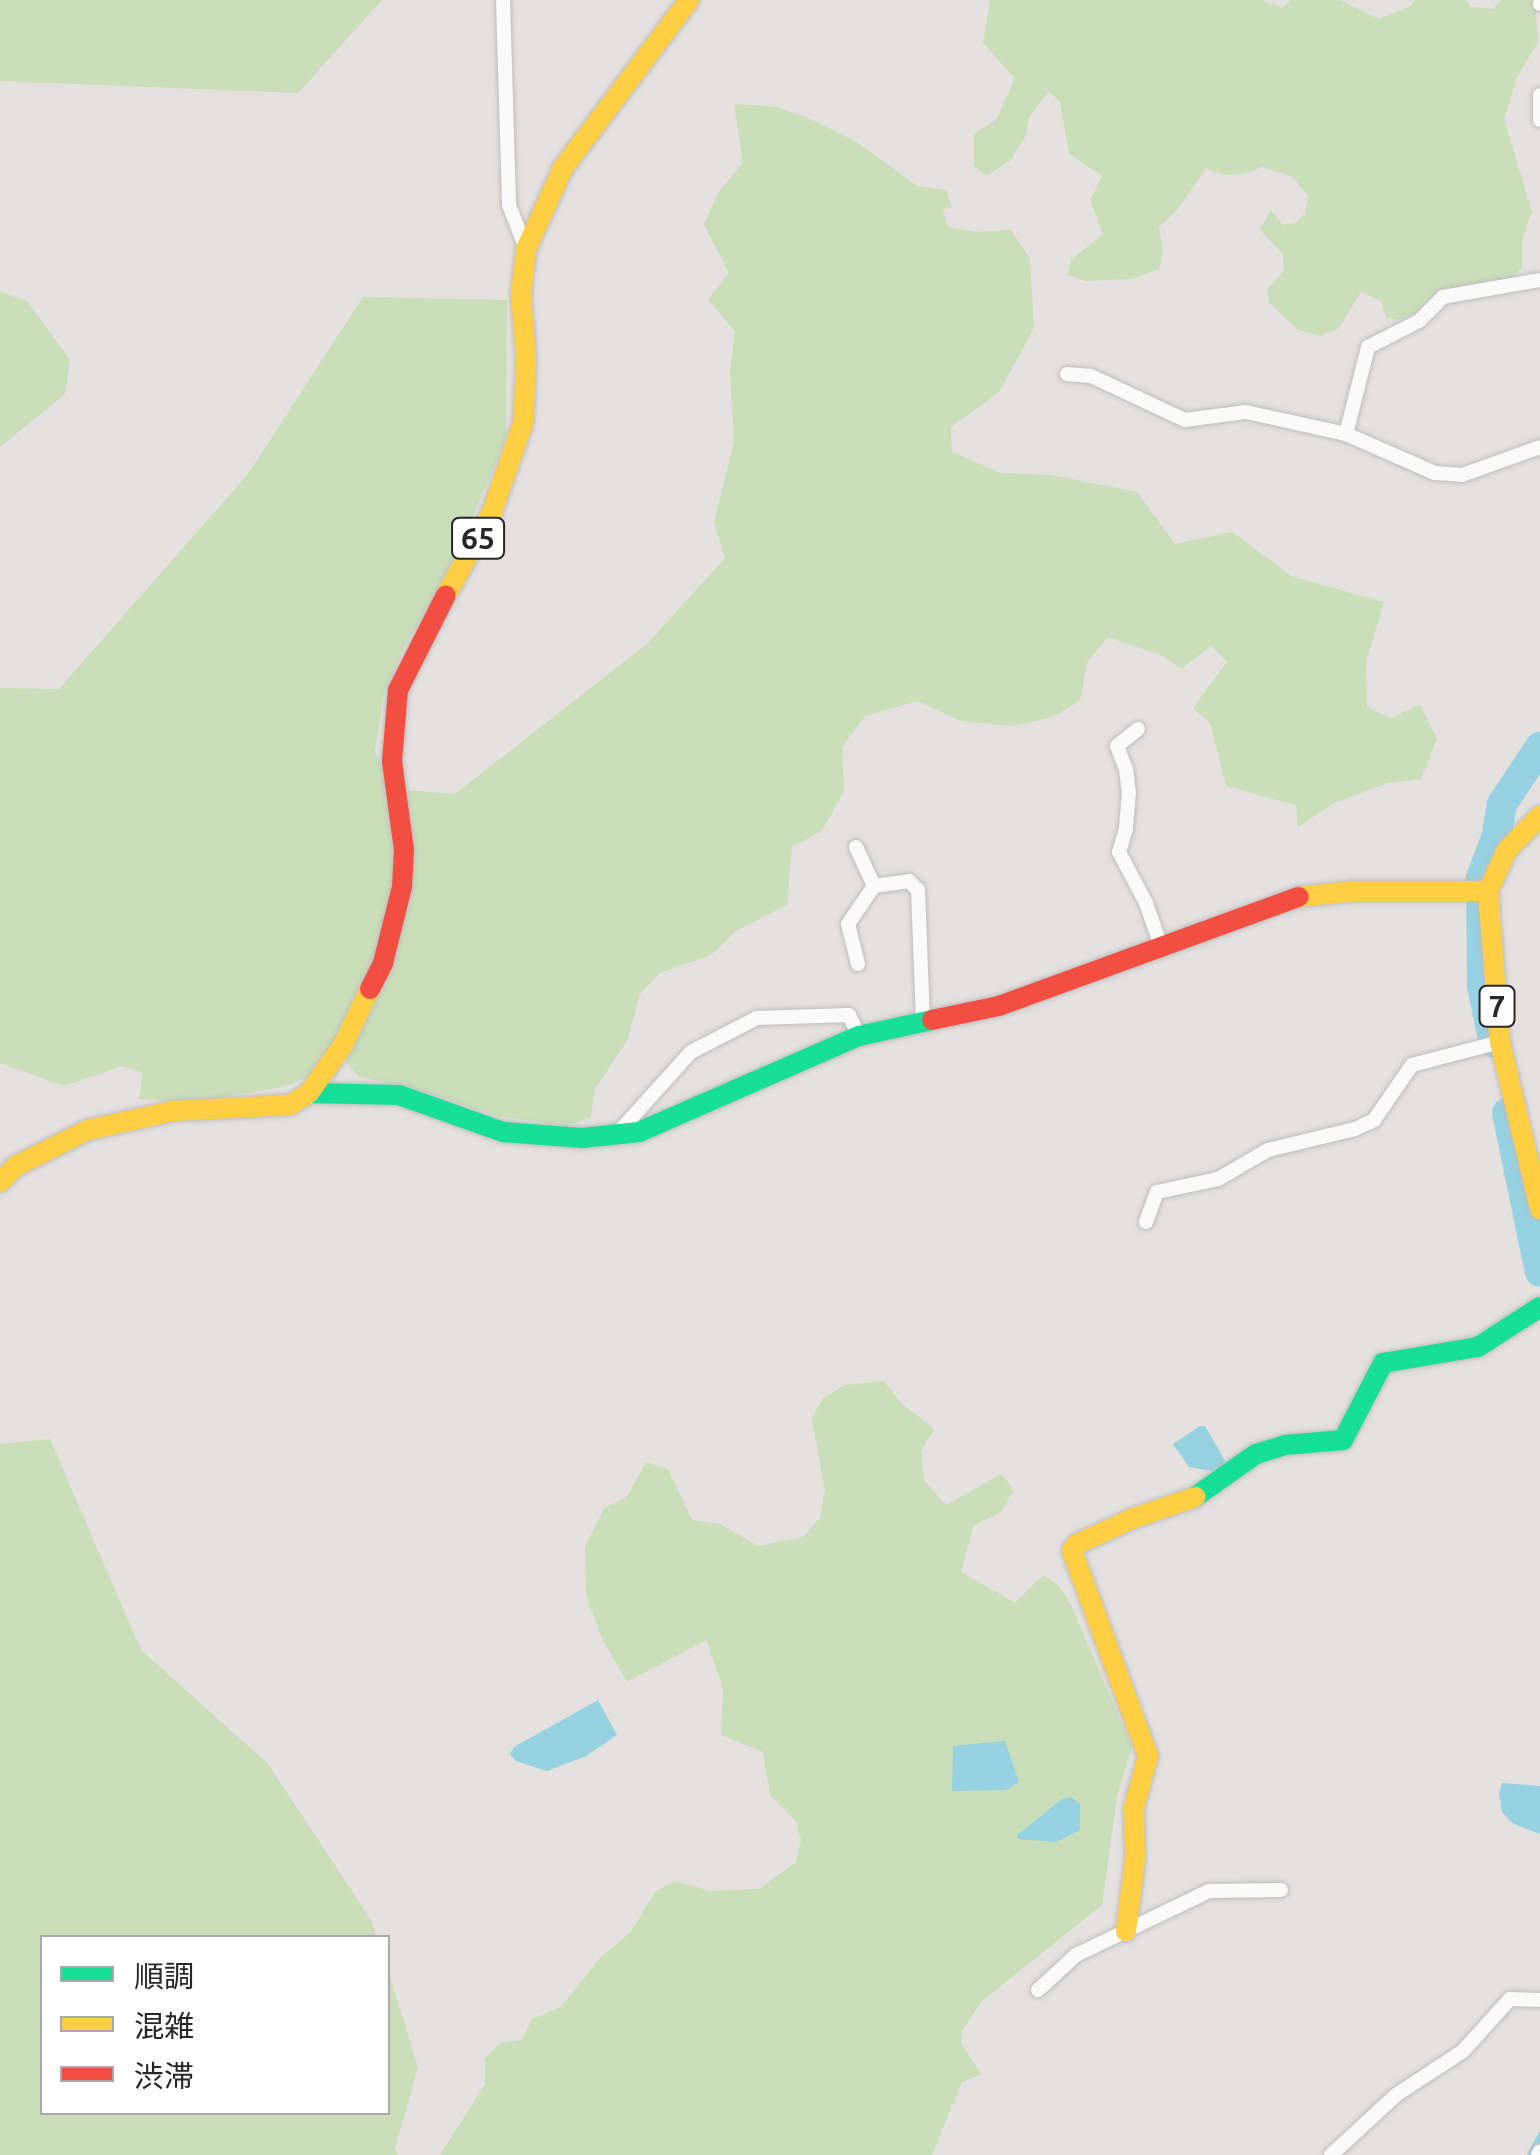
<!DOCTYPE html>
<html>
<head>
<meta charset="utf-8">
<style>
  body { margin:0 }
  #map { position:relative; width:1540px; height:2155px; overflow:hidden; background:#e4e1de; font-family:Ubuntu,"Noto Sans JP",sans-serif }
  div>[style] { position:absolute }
  .green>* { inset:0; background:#cadeb9 }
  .water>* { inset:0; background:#96d2e1 }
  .stream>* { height:5px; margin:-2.5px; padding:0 2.5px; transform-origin:2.5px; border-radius:2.5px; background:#96d2e1 }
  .river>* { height:30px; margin:-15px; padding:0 15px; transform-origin:15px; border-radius:15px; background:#96d2e1 }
  .roads { filter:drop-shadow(0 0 2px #bebebf) drop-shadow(0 0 2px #bebebf) }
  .street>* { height:14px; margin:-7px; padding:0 7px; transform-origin:7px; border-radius:7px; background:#fbfafa }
  .fast>* { height:20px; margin:-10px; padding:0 10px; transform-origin:10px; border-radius:10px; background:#16e098 }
  .slow>* { height:20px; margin:-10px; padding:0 10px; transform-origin:10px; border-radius:10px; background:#ffcf43 }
  .jam>* { height:20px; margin:-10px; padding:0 10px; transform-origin:10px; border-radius:10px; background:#f24e42 }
  span { translate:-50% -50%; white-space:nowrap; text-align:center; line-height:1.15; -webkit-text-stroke:9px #fff; paint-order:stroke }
  .shield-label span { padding:2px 8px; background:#fff; border:2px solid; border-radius:8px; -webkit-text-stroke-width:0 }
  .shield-label { font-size:30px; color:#272727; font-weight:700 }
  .legend { position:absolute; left:40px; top:1935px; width:350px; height:180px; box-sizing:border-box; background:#fff; border:2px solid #a9a9a9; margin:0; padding:12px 18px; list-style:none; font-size:30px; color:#272727 }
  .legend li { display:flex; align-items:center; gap:20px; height:50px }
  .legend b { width:50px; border:2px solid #a9a9a9 }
</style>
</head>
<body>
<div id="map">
  <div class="green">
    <div style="clip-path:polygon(0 0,382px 0,298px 93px,0 81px)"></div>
    <div style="clip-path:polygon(990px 0,1262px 0,1282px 8px,1291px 0,1340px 0,1379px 19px,1411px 6px,1415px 0,1466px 0,1471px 7px,1493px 9px,1501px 0,1535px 0,1538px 42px,1517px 77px,1504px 119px,1532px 212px,1522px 239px,1522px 268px,1507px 281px,1439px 295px,1424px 310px,1400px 320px,1386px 318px,1381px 301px,1361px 292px,1339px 328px,1320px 336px,1297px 329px,1269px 302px,1267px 289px,1284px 271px,1283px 254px,1260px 230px,1271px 210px,1283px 225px,1295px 223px,1305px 213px,1308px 196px,1293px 177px,1262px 167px,1244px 174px,1223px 175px,1206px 168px,1178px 209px,1159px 227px,1163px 253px,1159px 269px,1132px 279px,1085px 281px,1068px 275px,1071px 260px,1103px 234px,1090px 200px,1102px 176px,1069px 154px,1060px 102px,1049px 91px,1029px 117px,1026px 135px,1011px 160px,986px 176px,974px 166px,974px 134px,997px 119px,1015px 78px,983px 43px)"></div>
    <div style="clip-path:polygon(734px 104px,777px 107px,813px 120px,857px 142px,917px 186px,946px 190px,952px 207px,943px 210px,948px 227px,976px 232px,1011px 230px,1030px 259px,1034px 328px,999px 392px,951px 427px,952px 452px,1000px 473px,1051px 475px,1137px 492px,1175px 544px,1232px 532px,1293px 577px,1384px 602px,1366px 662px,1367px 707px,1391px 719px,1420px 704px,1437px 739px,1421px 779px,1388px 783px,1334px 803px,1298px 827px,1296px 805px,1226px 786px,1210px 723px,1193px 708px,1227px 662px,1211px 646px,1181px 669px,1163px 656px,1108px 637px,1087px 662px,1080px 701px,1050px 718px,1011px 726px,962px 721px,917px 701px,865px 716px,842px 747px,844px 791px,822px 831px,792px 847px,787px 905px,736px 931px,711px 955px,660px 973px,640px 994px,628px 1039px,595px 1089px,591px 1117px,567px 1126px,497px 1116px,413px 1088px,359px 1077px,345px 1061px,286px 1086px,200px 1102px,139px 1099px,143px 1073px,122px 1066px,64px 1086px,0 1063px,0 688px,59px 689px,248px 474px,363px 297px,507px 300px,506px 440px,444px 583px,404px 647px,384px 693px,375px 752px,392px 789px,455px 794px,647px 644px,725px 558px,714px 522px,734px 442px,730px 372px,735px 332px,708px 299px,729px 273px,704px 224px,720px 190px,743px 163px)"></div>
    <div style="clip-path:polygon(0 292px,27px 301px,70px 360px,65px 394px,0 447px)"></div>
    <div style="clip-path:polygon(884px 1381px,901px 1403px,934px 1429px,921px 1452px,924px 1480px,946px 1505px,1001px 1474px,1014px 1490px,1001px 1512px,974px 1525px,961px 1572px,1015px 1603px,1043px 1575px,1058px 1585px,1070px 1603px,1132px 1747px,1117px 1797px,1102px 1905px,981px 2002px,962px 2031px,961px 2043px,981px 2074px,962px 2082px,932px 2155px,440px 2155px,485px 2084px,485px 2059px,500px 2043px,521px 2040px,532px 2019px,561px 2007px,600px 1958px,630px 1933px,656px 1891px,676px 1881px,710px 1891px,759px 1889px,796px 1862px,801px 1840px,796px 1821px,770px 1795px,763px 1752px,721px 1735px,723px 1688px,706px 1640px,627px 1682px,601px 1636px,586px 1595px,585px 1547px,604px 1508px,627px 1497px,646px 1462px,668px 1469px,692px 1520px,720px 1524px,758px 1546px,803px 1537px,820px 1518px,825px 1490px,812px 1419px,823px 1398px,845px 1385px)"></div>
    <div style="clip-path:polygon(50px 1439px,141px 1650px,268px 1764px,371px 1920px,377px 1937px,42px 1938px,42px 2112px,388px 2112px,388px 1971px,418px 2067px,395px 2149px,398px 2155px,0 2155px,0 1444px)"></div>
  </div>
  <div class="water">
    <div style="clip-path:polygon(1200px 1426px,1205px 1426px,1227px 1464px,1216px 1472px,1189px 1467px,1173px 1444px)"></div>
    <div style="clip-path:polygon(598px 1700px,617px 1735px,586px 1756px,547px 1771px,516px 1761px,510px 1754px,514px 1747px)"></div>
    <div style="clip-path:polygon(1005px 1741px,1019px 1782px,1006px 1790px,952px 1791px,953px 1746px)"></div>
    <div style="clip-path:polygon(1502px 1783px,1540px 1786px,1540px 1834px,1512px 1823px,1502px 1812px,1499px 1793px)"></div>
    <div style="clip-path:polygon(1071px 1797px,1080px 1804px,1080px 1830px,1056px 1842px,1018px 1839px,1017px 1835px,1062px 1799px)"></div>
  </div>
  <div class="stream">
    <div style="left:1529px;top:2155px;width:24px;rotate:-62deg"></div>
  </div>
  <div class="river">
    <div style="left:1494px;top:1043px;width:58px;rotate:-101.9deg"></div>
    <div style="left:1482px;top:986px;width:108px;rotate:-90.5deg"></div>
    <div style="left:1481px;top:878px;width:43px;rotate:-69.4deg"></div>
    <div style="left:1496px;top:838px;width:35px;rotate:-80deg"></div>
    <div style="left:1502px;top:804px;width:69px;rotate:-56.3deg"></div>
    <div style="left:1507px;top:1113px;width:162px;rotate:78.3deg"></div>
  </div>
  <div class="roads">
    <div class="street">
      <div style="left:503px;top:0;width:205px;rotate:88.3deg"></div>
      <div style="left:509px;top:205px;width:47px;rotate:68.9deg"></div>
      <div style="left:1540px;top:2px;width:2px;rotate:90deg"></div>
      <div style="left:1540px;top:95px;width:25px;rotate:90deg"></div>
      <div style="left:1067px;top:374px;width:24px;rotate:5deg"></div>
      <div style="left:1091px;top:376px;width:104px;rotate:25.1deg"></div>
      <div style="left:1185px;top:420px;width:62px;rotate:-7.5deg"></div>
      <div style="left:1246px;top:412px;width:102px;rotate:12.4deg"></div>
      <div style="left:1346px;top:434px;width:97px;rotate:23.7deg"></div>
      <div style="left:1435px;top:473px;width:27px;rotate:4deg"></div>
      <div style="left:1462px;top:475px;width:83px;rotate:-19.7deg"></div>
      <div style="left:1346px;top:434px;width:90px;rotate:-75.8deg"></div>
      <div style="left:1368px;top:347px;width:57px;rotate:-27deg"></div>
      <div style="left:1419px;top:321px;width:34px;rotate:-45deg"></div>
      <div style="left:1443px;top:297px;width:98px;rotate:-9.9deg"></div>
      <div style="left:1138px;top:729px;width:27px;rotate:141deg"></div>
      <div style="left:1117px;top:746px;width:25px;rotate:69deg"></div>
      <div style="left:1126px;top:769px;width:23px;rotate:83deg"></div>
      <div style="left:1129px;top:792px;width:37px;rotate:95deg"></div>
      <div style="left:1126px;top:829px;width:24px;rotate:107deg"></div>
      <div style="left:1119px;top:852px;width:58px;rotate:62.1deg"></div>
      <div style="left:1146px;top:903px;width:46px;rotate:70.8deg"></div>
      <div style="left:856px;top:847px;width:43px;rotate:65.2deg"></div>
      <div style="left:874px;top:886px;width:35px;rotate:-8deg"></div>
      <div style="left:909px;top:881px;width:13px;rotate:45deg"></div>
      <div style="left:918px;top:890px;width:131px;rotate:87.8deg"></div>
      <div style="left:858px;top:964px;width:41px;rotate:-104deg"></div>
      <div style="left:848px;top:924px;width:46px;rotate:-55.6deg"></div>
      <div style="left:616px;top:1135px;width:112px;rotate:-47.9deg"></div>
      <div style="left:691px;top:1052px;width:74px;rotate:-27.3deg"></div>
      <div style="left:757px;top:1018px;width:92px;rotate:-1.9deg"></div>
      <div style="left:849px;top:1015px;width:23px;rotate:65deg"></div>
      <div style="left:1146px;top:1222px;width:32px;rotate:-70deg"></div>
      <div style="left:1157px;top:1192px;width:62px;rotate:-12deg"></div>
      <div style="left:1218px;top:1179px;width:58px;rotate:-30.1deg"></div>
      <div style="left:1268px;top:1150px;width:89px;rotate:-13.6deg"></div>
      <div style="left:1355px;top:1129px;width:21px;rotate:-25deg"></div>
      <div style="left:1374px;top:1120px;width:67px;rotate:-55.4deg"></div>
      <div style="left:1412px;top:1065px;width:91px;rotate:-14.6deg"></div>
      <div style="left:1038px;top:1990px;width:52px;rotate:-42.6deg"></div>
      <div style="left:1076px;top:1955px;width:148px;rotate:-25.7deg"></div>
      <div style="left:1209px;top:1891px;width:72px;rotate:-0.8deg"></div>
      <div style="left:1331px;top:2155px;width:88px;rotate:-42.7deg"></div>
      <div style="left:1396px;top:2095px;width:80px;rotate:-33.3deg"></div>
      <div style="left:1463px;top:2051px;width:70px;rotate:-47.9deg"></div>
      <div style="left:1510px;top:1999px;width:30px;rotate:2deg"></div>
      <div style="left:1538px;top:2155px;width:4px;rotate:-63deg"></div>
    </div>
    <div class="fast">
      <div style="left:309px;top:1093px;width:90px;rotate:1.3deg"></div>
      <div style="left:399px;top:1095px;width:110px;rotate:19.6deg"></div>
      <div style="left:503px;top:1132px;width:79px;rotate:4.3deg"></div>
      <div style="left:582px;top:1138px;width:57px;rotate:-6deg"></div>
      <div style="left:639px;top:1132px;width:240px;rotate:-23.6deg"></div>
      <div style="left:859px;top:1036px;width:75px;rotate:-12.4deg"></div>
      <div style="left:1195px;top:1497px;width:75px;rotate:-35.2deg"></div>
      <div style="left:1256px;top:1454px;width:30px;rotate:-17deg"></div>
      <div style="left:1285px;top:1445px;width:58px;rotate:-4.9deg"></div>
      <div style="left:1343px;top:1440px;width:87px;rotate:-62.5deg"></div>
      <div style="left:1383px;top:1363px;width:96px;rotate:-9.6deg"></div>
      <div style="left:1478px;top:1347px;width:74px;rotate:-32.8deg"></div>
    </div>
    <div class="slow">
      <div style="left:446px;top:595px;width:95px;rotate:-61deg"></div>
      <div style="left:492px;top:512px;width:94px;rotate:-70.8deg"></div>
      <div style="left:523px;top:423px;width:62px;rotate:-87.2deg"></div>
      <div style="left:526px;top:361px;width:68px;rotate:-94.2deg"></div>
      <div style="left:521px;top:293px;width:44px;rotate:-83.5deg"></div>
      <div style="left:526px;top:249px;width:89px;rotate:-65.4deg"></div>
      <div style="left:563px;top:168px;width:210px;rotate:-53.1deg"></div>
      <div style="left:1540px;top:816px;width:47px;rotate:134.1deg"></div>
      <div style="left:1507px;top:850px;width:45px;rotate:114.9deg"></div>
      <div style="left:1488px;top:891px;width:151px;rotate:85.5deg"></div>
      <div style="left:1500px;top:1042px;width:172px;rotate:76.5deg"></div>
      <div style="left:1299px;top:897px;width:55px;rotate:-6.2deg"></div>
      <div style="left:1354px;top:891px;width:134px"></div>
      <div style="left:0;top:1182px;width:23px;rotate:-45deg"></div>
      <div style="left:16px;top:1166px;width:80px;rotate:-26.6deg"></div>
      <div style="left:88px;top:1130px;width:87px;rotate:-12.6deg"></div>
      <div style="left:173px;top:1111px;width:117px;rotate:-2.9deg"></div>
      <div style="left:290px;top:1105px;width:22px;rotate:-32deg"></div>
      <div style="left:309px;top:1093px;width:59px;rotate:-54.7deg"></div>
      <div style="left:343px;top:1045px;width:62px;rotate:-64.3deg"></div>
      <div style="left:1126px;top:1931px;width:73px;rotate:-82.9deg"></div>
      <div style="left:1135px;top:1859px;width:52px;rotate:-91.1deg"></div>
      <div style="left:1134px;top:1807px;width:53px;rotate:-74.6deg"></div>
      <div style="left:1148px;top:1756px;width:219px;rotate:-110.3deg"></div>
      <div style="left:1072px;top:1551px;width:9px;rotate:-54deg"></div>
      <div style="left:1077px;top:1544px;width:63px;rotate:-24.5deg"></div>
      <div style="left:1134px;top:1518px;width:65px;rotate:-19deg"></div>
    </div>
    <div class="jam">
      <div style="left:370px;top:989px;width:29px;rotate:-63deg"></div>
      <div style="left:383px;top:963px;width:78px;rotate:-76deg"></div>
      <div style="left:402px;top:887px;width:37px;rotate:-87deg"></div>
      <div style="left:404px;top:850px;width:90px;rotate:-97.7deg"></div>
      <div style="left:392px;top:761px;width:71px;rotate:-85.2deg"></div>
      <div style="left:398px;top:690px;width:106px;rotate:-63.2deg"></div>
      <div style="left:932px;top:1020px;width:68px;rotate:-11.8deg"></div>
      <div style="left:999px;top:1006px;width:319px;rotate:-20deg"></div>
    </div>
  </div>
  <div class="shield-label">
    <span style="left:478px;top:538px">65</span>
    <span style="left:1497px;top:1006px">7</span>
  </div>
  <ul class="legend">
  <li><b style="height:12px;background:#16e098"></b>順調</li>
  <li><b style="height:12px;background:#ffcf43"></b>混雑</li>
  <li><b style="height:12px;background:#f24e42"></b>渋滞</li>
  </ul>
</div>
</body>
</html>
